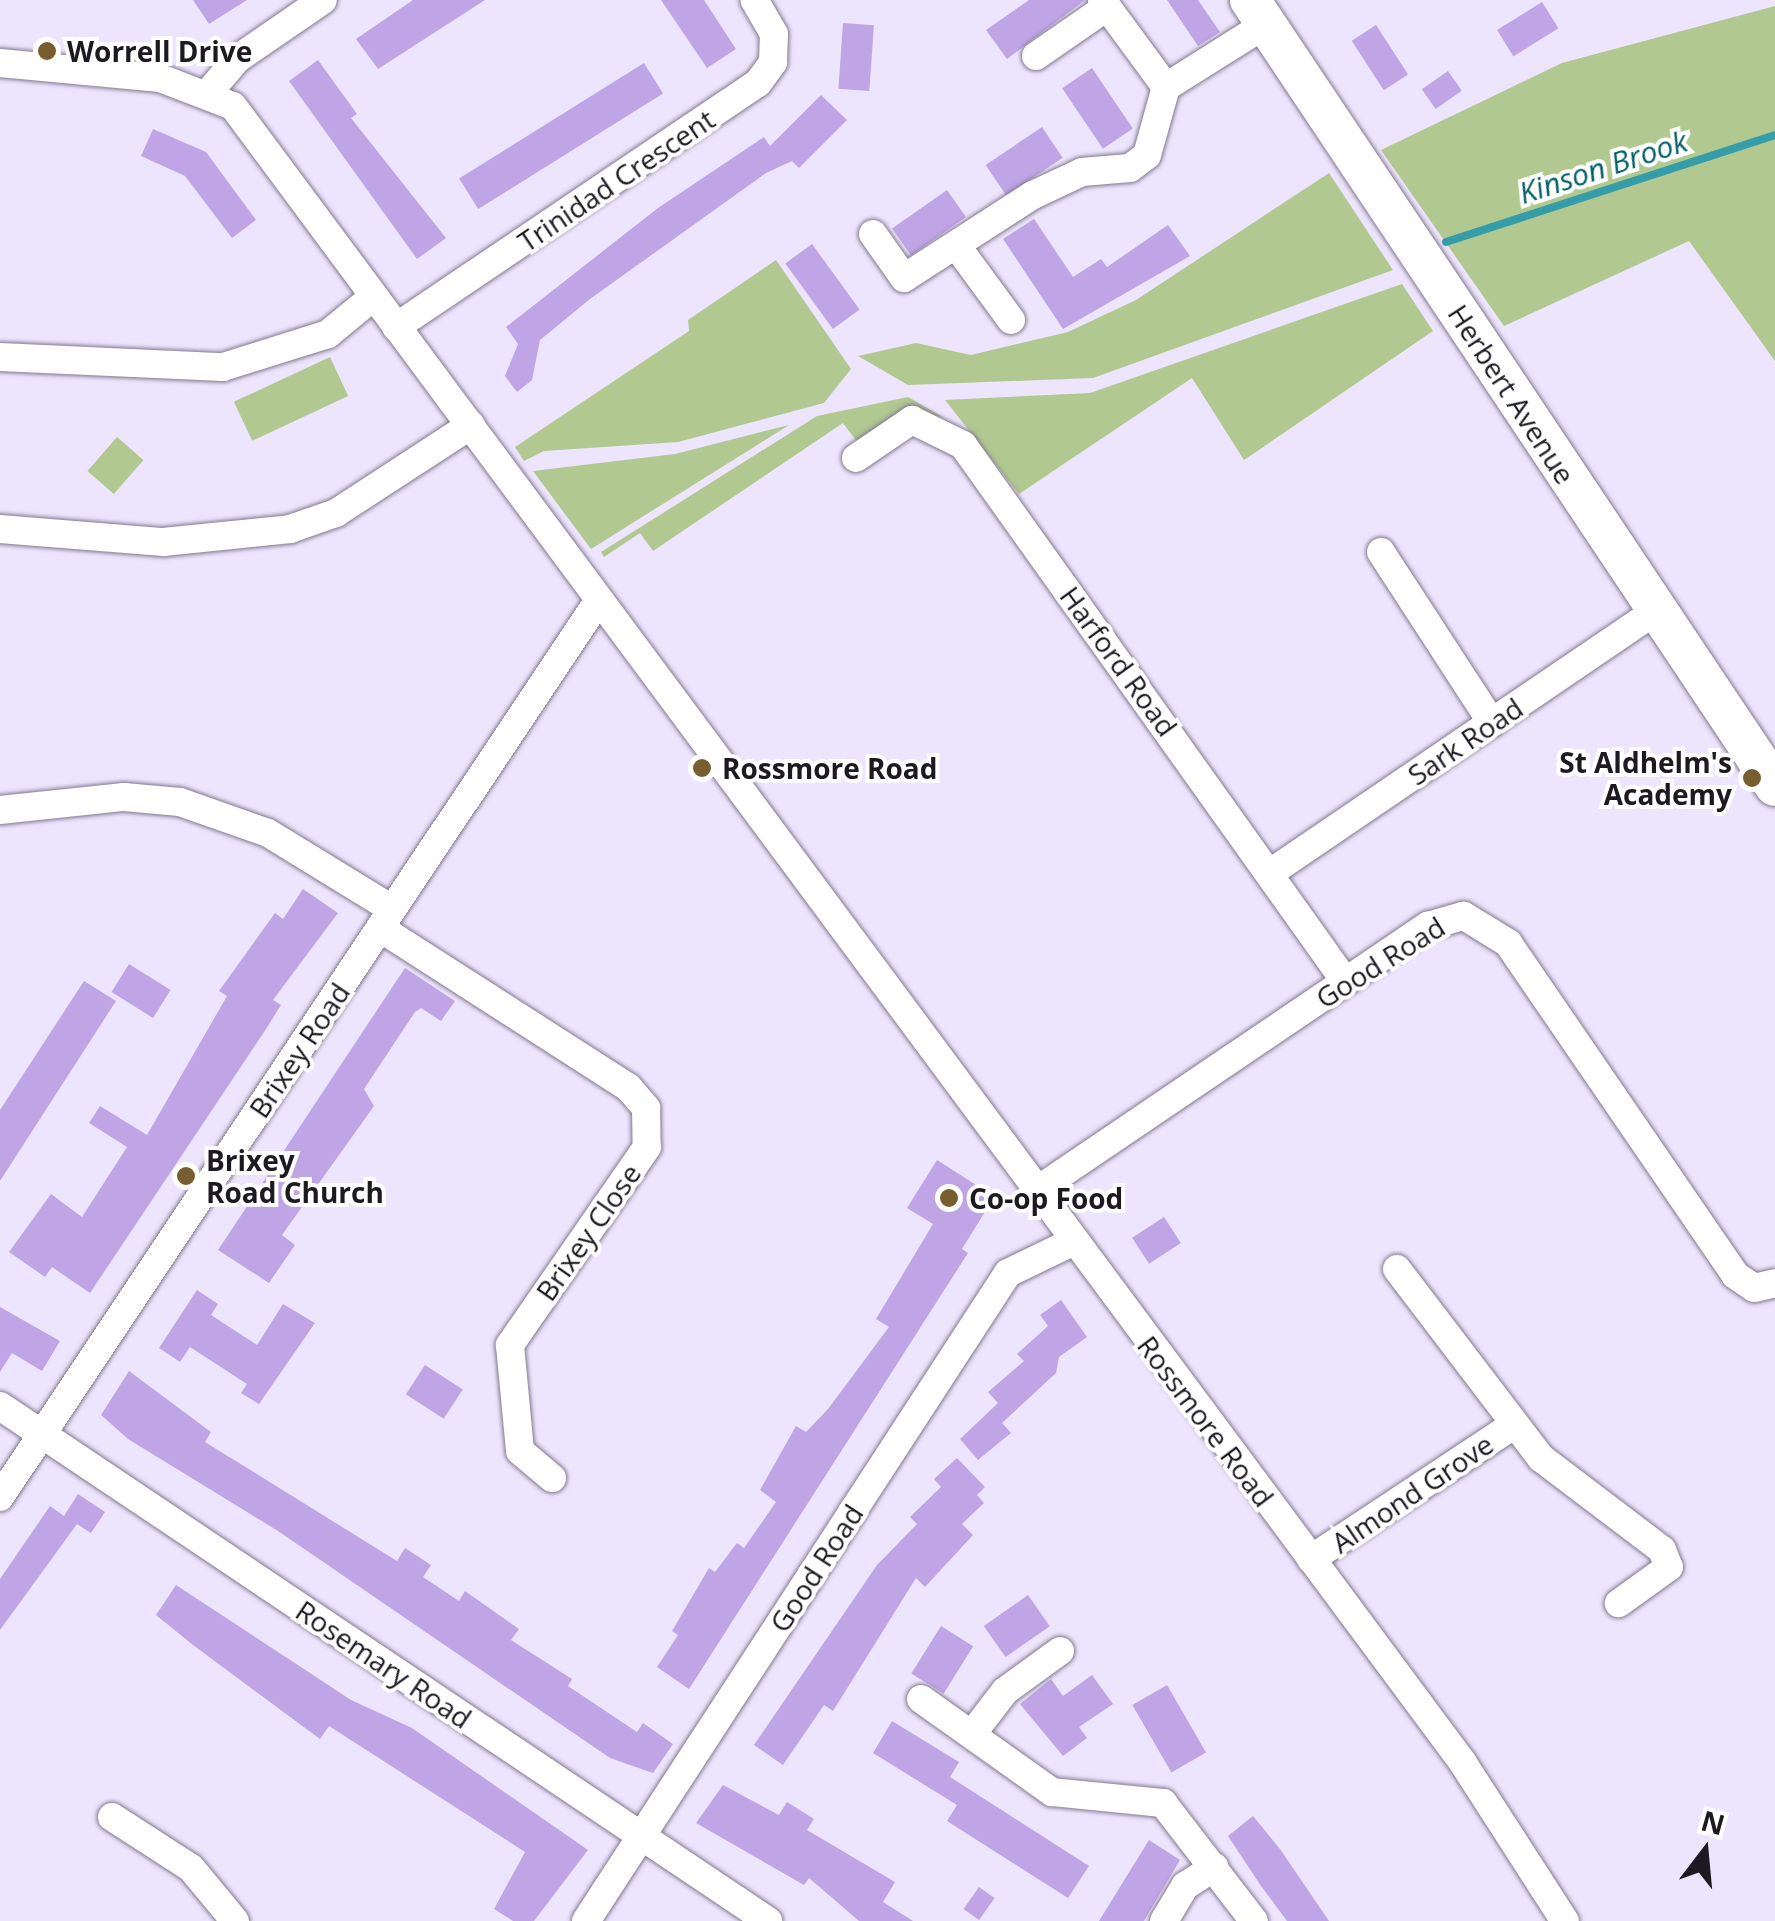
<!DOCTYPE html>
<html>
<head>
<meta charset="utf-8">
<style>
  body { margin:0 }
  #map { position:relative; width:1775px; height:1921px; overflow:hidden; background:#ede5fd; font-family:"Open Sans",sans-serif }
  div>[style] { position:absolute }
  .green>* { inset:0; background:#b1c890; transform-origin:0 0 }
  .stream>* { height:8px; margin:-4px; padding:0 4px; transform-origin:4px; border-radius:4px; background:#359da9 }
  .building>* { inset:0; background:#bfa5e6; transform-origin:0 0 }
  .roads { filter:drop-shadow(0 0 2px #82798f) drop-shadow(0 0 2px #82798f) }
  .street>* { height:28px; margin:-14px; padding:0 14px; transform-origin:14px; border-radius:14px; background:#fff }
  .secondary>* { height:40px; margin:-20px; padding:0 20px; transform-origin:20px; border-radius:20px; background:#fff }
  .dots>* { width:28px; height:28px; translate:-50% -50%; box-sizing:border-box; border:5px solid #fff; border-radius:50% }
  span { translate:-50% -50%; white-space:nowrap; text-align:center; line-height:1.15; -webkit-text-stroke:8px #fff; paint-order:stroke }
  .poi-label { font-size:28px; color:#1c1921; font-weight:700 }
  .left { translate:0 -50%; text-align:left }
  .right { translate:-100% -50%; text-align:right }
  .street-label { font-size:28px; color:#1c1921 }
  .water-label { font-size:30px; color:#055f68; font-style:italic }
  .north { position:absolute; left:1655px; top:1801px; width:100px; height:100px; -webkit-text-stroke:8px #fff; paint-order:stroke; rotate:16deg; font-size:28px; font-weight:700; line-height:40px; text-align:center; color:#1c1921 }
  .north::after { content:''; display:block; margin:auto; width:35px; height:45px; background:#1c1921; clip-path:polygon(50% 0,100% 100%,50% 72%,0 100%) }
</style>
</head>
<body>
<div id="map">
  <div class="green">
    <div style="clip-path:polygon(1775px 6px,1775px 361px,1689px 241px,1504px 326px,1381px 150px,1562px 63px)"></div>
    <div style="clip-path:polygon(1329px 173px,1393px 270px,1093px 378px,908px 385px,858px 356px,916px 343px,971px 355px,1068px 332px,1136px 300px)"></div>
    <div style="clip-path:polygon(776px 260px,851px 369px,824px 403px,678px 442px,544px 451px,524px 461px,515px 447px,689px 331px,688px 320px)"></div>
    <div style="clip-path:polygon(1402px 284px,1433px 331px,1244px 460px,1192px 378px,1019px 494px,945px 400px,1090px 393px)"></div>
    <div style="left:330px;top:357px;width:43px;height:106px;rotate:65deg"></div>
    <div style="clip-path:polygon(908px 397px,943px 417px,916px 413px,861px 447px,843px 423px,653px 551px,640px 533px,604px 557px,601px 552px,817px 416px)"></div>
    <div style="clip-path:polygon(789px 425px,591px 549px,533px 471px,675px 454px)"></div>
    <div style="left:117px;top:437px;width:35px;height:45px;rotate:41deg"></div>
  </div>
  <div class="stream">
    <div style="left:1446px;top:242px;width:346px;rotate:-18deg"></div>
  </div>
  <div class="building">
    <div style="clip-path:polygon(193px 0,247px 0,209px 24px)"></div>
    <div style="clip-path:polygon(413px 0,485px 0,378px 69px,356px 39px)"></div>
    <div style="clip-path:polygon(661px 0,704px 0,736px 49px,707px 68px)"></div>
    <div style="clip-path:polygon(1029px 0,1085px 0,1007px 59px,986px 30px)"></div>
    <div style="clip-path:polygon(1167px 0,1198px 0,1220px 32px,1198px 46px)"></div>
    <div style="left:1542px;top:2px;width:31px;height:53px;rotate:58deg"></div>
    <div style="left:843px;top:23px;width:31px;height:66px;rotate:4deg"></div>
    <div style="left:1376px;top:25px;width:59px;height:29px;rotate:57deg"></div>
    <div style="clip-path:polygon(318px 60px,357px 114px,351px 118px,446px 238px,417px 259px,289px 81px)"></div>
    <div style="left:644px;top:63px;width:36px;height:218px;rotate:58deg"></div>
    <div style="left:1092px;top:68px;width:73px;height:36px;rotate:56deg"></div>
    <div style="left:1448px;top:71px;width:24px;height:32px;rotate:55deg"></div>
    <div style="clip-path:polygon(821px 95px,847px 120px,799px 168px,792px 161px,766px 173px,590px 299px,540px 340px,532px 380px,517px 392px,505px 376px,518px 344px,506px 327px,658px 208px,764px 137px,770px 146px)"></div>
    <div style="left:1042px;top:127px;width:37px;height:68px;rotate:56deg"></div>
    <div style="clip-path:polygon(153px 129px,206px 152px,256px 220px,232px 238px,185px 176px,141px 156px)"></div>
    <div style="left:947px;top:190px;width:33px;height:67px;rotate:55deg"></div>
    <div style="clip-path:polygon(1034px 219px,1073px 277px,1101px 259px,1107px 267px,1168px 225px,1190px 256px,1063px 329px,1003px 239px)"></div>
    <div style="left:812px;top:244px;width:81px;height:33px;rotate:54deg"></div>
    <div style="clip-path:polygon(303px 889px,338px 913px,273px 1000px,281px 1005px,266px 1029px,90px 1293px,52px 1267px,45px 1277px,9px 1252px,51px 1194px,82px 1217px,127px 1147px,89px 1123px,100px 1106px,147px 1135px,227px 996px,219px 991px,275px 913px,283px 919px)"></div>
    <div style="left:129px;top:964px;width:49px;height:33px;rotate:32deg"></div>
    <div style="clip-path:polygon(405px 968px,455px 1001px,441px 1021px,421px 1008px,415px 1012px,364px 1089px,374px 1106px,282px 1235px,295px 1245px,269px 1283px,218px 1250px)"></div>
    <div style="clip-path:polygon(84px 981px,116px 1001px,0 1181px,0 1110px)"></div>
    <div style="clip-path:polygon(937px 1160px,981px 1188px,988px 1207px,962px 1249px,968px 1253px,689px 1689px,657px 1667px,678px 1635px,672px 1631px,709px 1568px,715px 1572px,737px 1543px,744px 1548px,776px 1502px,760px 1490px,796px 1426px,806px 1432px,828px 1409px,889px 1327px,876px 1319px,933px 1224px,907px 1208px)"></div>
    <div style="left:1164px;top:1217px;width:31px;height:38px;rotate:57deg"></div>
    <div style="clip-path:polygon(197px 1290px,218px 1304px,211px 1315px,257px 1345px,283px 1304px,315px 1323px,259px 1404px,241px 1393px,247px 1384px,190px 1347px,180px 1362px,159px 1348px)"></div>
    <div style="clip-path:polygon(1061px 1300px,1087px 1337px,1059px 1357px,1056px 1373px,1002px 1423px,1011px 1433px,978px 1460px,960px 1439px,998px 1403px,988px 1392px,1024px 1361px,1017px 1354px,1048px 1326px,1040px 1315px)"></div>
    <div style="clip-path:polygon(0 1307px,60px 1341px,42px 1371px,12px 1353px,0 1372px)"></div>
    <div style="left:425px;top:1365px;width:45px;height:35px;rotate:33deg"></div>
    <div style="clip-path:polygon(129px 1371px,211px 1432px,205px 1442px,397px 1561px,405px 1548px,431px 1565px,423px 1577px,459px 1601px,465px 1591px,519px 1629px,511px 1640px,572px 1679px,568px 1686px,637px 1732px,643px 1723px,673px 1744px,653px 1773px,610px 1758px,278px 1531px,128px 1439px,101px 1415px)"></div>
    <div style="clip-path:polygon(957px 1458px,985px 1487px,977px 1495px,984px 1503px,962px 1524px,973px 1535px,925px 1587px,916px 1578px,833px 1711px,824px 1705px,783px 1765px,754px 1745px,877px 1565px,917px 1524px,910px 1517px,941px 1487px,934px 1479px)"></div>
    <div style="clip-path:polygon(78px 1494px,105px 1512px,91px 1533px,72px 1521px,77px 1524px,0 1630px,0 1579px,50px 1506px,64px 1516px)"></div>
    <div style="clip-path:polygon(176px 1585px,351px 1700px,412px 1728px,588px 1850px,534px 1921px,513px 1921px,494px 1909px,525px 1852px,329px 1726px,320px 1739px,193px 1645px,156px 1615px)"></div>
    <div style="left:1028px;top:1595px;width:38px;height:54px;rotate:55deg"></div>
    <div style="left:941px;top:1626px;width:38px;height:56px;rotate:32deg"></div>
    <div style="clip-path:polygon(1092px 1675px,1113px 1704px,1079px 1727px,1087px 1738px,1063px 1756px,1020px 1704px,1051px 1679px,1063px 1696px)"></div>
    <div style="left:1167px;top:1685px;width:78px;height:40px;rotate:60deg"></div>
    <div style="clip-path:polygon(892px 1721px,959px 1762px,950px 1777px,1089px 1866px,1068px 1898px,947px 1821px,957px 1805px,873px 1753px)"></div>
    <div style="clip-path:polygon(723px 1785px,779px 1815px,787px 1802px,814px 1819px,807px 1830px,895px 1882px,883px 1902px,913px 1921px,859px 1921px,809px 1878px,804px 1885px,696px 1823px)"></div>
    <div style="clip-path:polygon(1253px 1816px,1280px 1849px,1329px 1921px,1287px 1921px,1261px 1886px,1228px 1836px)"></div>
    <div style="clip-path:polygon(1149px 1840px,1180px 1860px,1148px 1914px,1144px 1921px,1099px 1921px)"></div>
    <div style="left:979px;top:1887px;width:19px;height:27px;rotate:35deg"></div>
  </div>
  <div class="roads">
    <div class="street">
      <div style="left:1102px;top:0;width:108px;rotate:53.7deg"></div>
      <div style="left:1166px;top:87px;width:118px;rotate:-32.2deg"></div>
      <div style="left:1036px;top:56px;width:83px;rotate:-34.7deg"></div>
      <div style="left:0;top:63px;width:161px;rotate:5.4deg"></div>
      <div style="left:160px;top:78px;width:78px;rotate:21deg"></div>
      <div style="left:233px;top:106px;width:2064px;rotate:53.41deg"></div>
      <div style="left:1463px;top:1763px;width:188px;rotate:57.2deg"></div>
      <div style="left:209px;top:92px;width:43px;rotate:-49.7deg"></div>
      <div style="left:237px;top:59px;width:104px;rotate:-34.5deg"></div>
      <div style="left:873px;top:234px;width:54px;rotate:54.8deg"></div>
      <div style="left:904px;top:278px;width:153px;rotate:-32.8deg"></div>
      <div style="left:1033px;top:195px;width:54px;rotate:-25.1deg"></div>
      <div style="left:1082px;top:172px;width:48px;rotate:-4.8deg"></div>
      <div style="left:1130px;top:168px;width:21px;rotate:-37deg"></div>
      <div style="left:1147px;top:155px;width:71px;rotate:-74.4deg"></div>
      <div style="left:956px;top:245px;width:93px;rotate:53.7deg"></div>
      <div style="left:396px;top:327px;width:437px;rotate:-34deg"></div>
      <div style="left:758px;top:83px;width:26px;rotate:-54deg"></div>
      <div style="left:773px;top:62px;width:28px;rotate:-88deg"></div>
      <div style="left:774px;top:34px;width:39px;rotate:-120deg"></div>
      <div style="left:0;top:357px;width:223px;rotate:2.6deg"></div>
      <div style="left:223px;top:367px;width:110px;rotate:-17.4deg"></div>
      <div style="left:328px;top:334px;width:58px;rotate:-39.4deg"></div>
      <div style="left:856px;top:458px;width:68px;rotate:-34.2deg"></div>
      <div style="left:912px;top:420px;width:57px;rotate:26.1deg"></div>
      <div style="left:963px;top:445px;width:658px;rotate:54.52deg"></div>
      <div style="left:0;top:529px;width:164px;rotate:4.6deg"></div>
      <div style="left:163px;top:542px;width:128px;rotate:-5.8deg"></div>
      <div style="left:290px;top:529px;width:49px;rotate:-19.2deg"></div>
      <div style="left:336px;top:513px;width:161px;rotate:-33.1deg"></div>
      <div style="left:1381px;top:552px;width:204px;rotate:57deg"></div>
      <div style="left:0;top:810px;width:125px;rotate:-6deg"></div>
      <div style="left:124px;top:797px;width:56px;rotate:5.1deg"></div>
      <div style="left:180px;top:802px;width:93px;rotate:19.4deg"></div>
      <div style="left:268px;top:833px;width:145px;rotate:31.5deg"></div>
      <div style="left:1273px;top:871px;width:463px;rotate:-34.2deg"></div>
      <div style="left:380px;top:928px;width:295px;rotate:32.7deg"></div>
      <div style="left:628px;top:1087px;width:28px;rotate:49deg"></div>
      <div style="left:646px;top:1108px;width:39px;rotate:89deg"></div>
      <div style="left:647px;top:1147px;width:241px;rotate:124.7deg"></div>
      <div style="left:510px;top:1345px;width:106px;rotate:84.6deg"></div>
      <div style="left:520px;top:1451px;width:42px;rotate:40.2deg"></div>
      <div style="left:1033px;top:1193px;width:477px;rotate:-34.1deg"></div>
      <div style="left:1428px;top:926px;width:37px;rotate:-16deg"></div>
      <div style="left:1464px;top:916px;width:52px;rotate:31.5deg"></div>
      <div style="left:1508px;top:943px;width:402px;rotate:55.6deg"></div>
      <div style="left:1735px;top:1275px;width:23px;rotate:34deg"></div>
      <div style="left:1754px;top:1288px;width:22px;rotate:-13deg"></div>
      <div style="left:1397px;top:1269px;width:238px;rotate:52.7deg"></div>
      <div style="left:1541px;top:1458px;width:152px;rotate:37.2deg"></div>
      <div style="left:1662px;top:1550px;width:18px;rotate:68deg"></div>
      <div style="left:1669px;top:1567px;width:62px;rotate:144.2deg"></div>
      <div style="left:0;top:1406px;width:925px;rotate:33.84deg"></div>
      <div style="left:0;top:1497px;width:1075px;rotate:-56.27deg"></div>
      <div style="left:1311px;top:1559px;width:241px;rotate:-33.5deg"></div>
      <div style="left:921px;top:1699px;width:161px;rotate:35.4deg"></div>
      <div style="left:1052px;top:1792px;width:112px;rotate:5.7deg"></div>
      <div style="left:1163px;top:1803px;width:149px;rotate:52.4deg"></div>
      <div style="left:972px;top:1734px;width:54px;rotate:-52.5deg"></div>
      <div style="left:1005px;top:1691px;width:68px;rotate:-36deg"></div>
      <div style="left:112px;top:1817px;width:94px;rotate:32.8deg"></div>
      <div style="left:191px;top:1868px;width:69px;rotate:50.3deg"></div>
      <div style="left:586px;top:1921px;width:773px;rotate:-56.93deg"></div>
      <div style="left:1008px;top:1273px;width:69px;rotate:-25.8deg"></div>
      <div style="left:1164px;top:1921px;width:41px;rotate:-59deg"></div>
      <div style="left:1185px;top:1886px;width:35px;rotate:-33deg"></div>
    </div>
    <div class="secondary">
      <div style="left:1250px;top:0;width:945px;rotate:56.26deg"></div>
    </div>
  </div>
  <div class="dots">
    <div style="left:47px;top:51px;background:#785e2f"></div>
    <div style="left:702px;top:768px;background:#785e2f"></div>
    <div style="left:1752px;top:778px;background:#785e2f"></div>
    <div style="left:186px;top:1176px;background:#785e2f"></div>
    <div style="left:949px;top:1198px;background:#785e2f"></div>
  </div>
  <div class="poi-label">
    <span class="left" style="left:67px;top:51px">Worrell Drive</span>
    <span class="right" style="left:1732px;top:778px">St Aldhelm's<br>Academy</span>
    <span class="left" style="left:722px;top:768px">Rossmore Road</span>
    <span class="left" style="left:206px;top:1176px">Brixey<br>Road Church</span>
    <span class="left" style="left:969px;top:1198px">Co-op Food</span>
  </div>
  <div class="street-label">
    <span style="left:616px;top:180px;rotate:-34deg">Trinidad Crescent</span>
    <span style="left:1512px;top:394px;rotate:57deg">Herbert Avenue</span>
    <span style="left:1119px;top:661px;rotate:54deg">Harford Road</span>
    <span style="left:1465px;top:741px;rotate:-34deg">Sark Road</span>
    <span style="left:1380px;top:962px;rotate:-32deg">Good Road</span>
    <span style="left:299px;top:1050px;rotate:-56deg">Brixey Road</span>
    <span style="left:588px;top:1232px;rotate:-55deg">Brixey Close</span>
    <span style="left:1206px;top:1421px;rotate:53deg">Rossmore Road</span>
    <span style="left:1412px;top:1493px;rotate:-34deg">Almond Grove</span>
    <span style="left:816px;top:1568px;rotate:-57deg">Good Road</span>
    <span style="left:384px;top:1664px;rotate:34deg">Rosemary Road</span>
  </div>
  <div class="water-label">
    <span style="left:1603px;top:167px;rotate:-18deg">Kinson Brook</span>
  </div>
  <div class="north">N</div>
</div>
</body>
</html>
